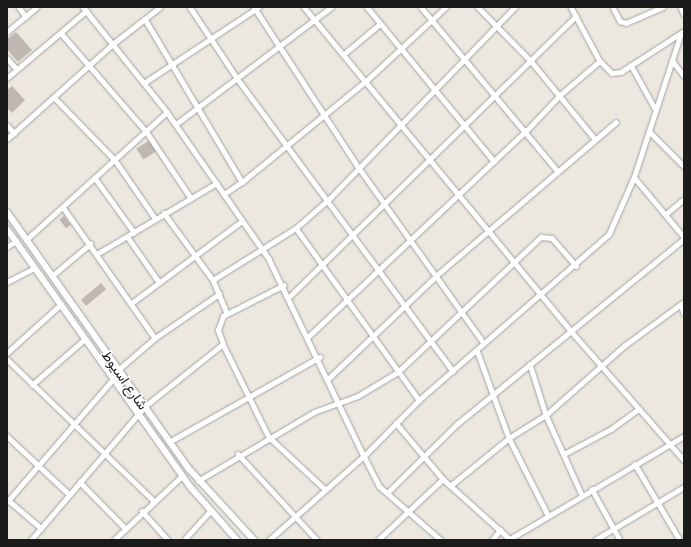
<!DOCTYPE html>
<html>
<head>
<meta charset="utf-8">
<style>
  body { margin:0 }
  #map { position:relative; width:691px; height:547px; overflow:hidden; background:#ece8e0; font-family:Montserrat,Vazirmatn,sans-serif }
  div>[style] { position:absolute }
  .building>* { inset:0; background:#c0b7b0; transform-origin:0 0 }
  .roads { filter:drop-shadow(0 0 1px #a2a2a2) drop-shadow(0 0 1px #a2a2a2) }
  .minor>* { height:4.5px; margin:-2.25px; padding:0 2.25px; transform-origin:2.25px; border-radius:2.25px; background:#fff }
  .tertiary>* { height:6px; margin:-3px; padding:0 3px; transform-origin:3px; border-radius:3px; background:#fff }
  span { translate:-50% -50%; white-space:nowrap; text-align:center; line-height:1.15; -webkit-text-stroke:3px #fff; paint-order:stroke }
  .street-label { font-size:14px; color:#1b1b1b }
  .frame { position:absolute; inset:0; border:8px solid #1b1b1b; pointer-events:none }
</style>
</head>
<body>
<div id="map">
  <div class="building">
    <div style="clip-path:polygon(16px 32px,32px 50px,18px 62px,7px 49px,7px 39px)"></div>
    <div style="clip-path:polygon(12px 86px,25px 100px,12px 113px,7px 108px,7px 90px)"></div>
    <div style="left:150px;top:140px;width:13px;height:16px;rotate:58deg"></div>
    <div style="left:64px;top:216px;width:11px;height:6px;rotate:52deg"></div>
    <div style="left:101px;top:283px;width:8px;height:26px;rotate:50deg"></div>
  </div>
  <div class="roads">
    <div class="minor">
      <div style="left:19px;top:7px;width:12px;rotate:55deg"></div>
      <div style="left:83px;top:7px;width:134px;rotate:51.3deg"></div>
      <div style="left:167px;top:112px;width:179px;rotate:55.2deg"></div>
      <div style="left:269px;top:259px;width:219px;rotate:64.3deg"></div>
      <div style="left:364px;top:456px;width:78px;rotate:-45.5deg"></div>
      <div style="left:419px;top:400px;width:252px;rotate:-41.1deg"></div>
      <div style="left:609px;top:234px;width:62px;rotate:-66.3deg"></div>
      <div style="left:634px;top:177px;width:151px;rotate:-71.9deg"></div>
      <div style="left:190px;top:7px;width:85px;rotate:56.5deg"></div>
      <div style="left:237px;top:78px;width:364px;rotate:53.6deg"></div>
      <div style="left:254px;top:7px;width:192px;rotate:56.9deg"></div>
      <div style="left:359px;top:168px;width:215px;rotate:54.5deg"></div>
      <div style="left:304px;top:7px;width:420px;rotate:50.5deg"></div>
      <div style="left:571px;top:331px;width:171px;rotate:48.8deg"></div>
      <div style="left:367px;top:7px;width:200px;rotate:50.5deg"></div>
      <div style="left:421px;top:7px;width:212px;rotate:50.2deg"></div>
      <div style="left:478px;top:7px;width:76px;rotate:45.5deg"></div>
      <div style="left:531px;top:61px;width:101px;rotate:50.6deg"></div>
      <div style="left:571px;top:7px;width:61px;rotate:61.8deg"></div>
      <div style="left:600px;top:61px;width:17px;rotate:45deg"></div>
      <div style="left:612px;top:73px;width:9px;rotate:-6deg"></div>
      <div style="left:621px;top:72px;width:75px;rotate:-33.1deg"></div>
      <div style="left:613px;top:7px;width:16px;rotate:63deg"></div>
      <div style="left:620px;top:21px;width:6px;rotate:18deg"></div>
      <div style="left:626px;top:23px;width:40px;rotate:-23.4deg"></div>
      <div style="left:681px;top:7px;width:8px;rotate:67deg"></div>
      <div style="left:145px;top:19px;width:190px;rotate:59.2deg"></div>
      <div style="left:242px;top:182px;width:160px;rotate:-39.2deg"></div>
      <div style="left:366px;top:81px;width:109px;rotate:-42.8deg"></div>
      <div style="left:7px;top:32px;width:39px;rotate:-40deg"></div>
      <div style="left:61px;top:33px;width:130px;rotate:49.1deg"></div>
      <div style="left:146px;top:131px;width:81px;rotate:56.1deg"></div>
      <div style="left:344px;top:54px;width:47px;rotate:-39.8deg"></div>
      <div style="left:7px;top:58px;width:15px;rotate:48deg"></div>
      <div style="left:672px;top:60px;width:20px;rotate:53deg"></div>
      <div style="left:631px;top:65px;width:51px;rotate:60.9deg"></div>
      <div style="left:7px;top:78px;width:104px;rotate:-40.3deg"></div>
      <div style="left:144px;top:83px;width:138px;rotate:-33.5deg"></div>
      <div style="left:54px;top:97px;width:88px;rotate:45.9deg"></div>
      <div style="left:115px;top:160px;width:70px;rotate:55.4deg"></div>
      <div style="left:176px;top:124px;width:194px;rotate:-37deg"></div>
      <div style="left:7px;top:125px;width:11px;rotate:49deg"></div>
      <div style="left:649px;top:131px;width:49px;rotate:45deg"></div>
      <div style="left:7px;top:139px;width:144px;rotate:-41.9deg"></div>
      <div style="left:114px;top:43px;width:58px;rotate:-38deg"></div>
      <div style="left:634px;top:177px;width:78px;rotate:50.2deg"></div>
      <div style="left:95px;top:178px;width:67px;rotate:54.2deg"></div>
      <div style="left:224px;top:194px;width:22px;rotate:-34deg"></div>
      <div style="left:63px;top:207px;width:160px;rotate:54.9deg"></div>
      <div style="left:164px;top:213px;width:83px;rotate:53.8deg"></div>
      <div style="left:213px;top:280px;width:36px;rotate:67deg"></div>
      <div style="left:666px;top:214px;width:23px;rotate:-40deg"></div>
      <div style="left:296px;top:228px;width:211px;rotate:54.4deg"></div>
      <div style="left:127px;top:236px;width:56px;rotate:55.2deg"></div>
      <div style="left:26px;top:240px;width:190px;rotate:-42.2deg"></div>
      <div style="left:7px;top:247px;width:11px;rotate:-34deg"></div>
      <div style="left:97px;top:254px;width:139px;rotate:-30.6deg"></div>
      <div style="left:52px;top:276px;width:50px;rotate:-40.1deg"></div>
      <div style="left:213px;top:280px;width:98px;rotate:-32.1deg"></div>
      <div style="left:296px;top:228px;width:44px;rotate:-41.3deg"></div>
      <div style="left:329px;top:199px;width:267px;rotate:-45.9deg"></div>
      <div style="left:7px;top:282px;width:30px;rotate:-27deg"></div>
      <div style="left:290px;top:296px;width:400px;rotate:-44.4deg"></div>
      <div style="left:133px;top:302px;width:136px;rotate:-36.6deg"></div>
      <div style="left:681px;top:304px;width:9px;rotate:72deg"></div>
      <div style="left:309px;top:336px;width:299px;rotate:-43.4deg"></div>
      <div style="left:526px;top:131px;width:50px;rotate:-46.6deg"></div>
      <div style="left:560px;top:95px;width:52px;rotate:-40.4deg"></div>
      <div style="left:223px;top:344px;width:104px;rotate:63.7deg"></div>
      <div style="left:269px;top:437px;width:76px;rotate:42.9deg"></div>
      <div style="left:477px;top:350px;width:94px;rotate:70deg"></div>
      <div style="left:509px;top:438px;width:86px;rotate:63.1deg"></div>
      <div style="left:7px;top:353px;width:73px;rotate:-42.2deg"></div>
      <div style="left:7px;top:359px;width:203px;rotate:44deg"></div>
      <div style="left:530px;top:364px;width:53px;rotate:72.6deg"></div>
      <div style="left:546px;top:415px;width:88px;rotate:65.8deg"></div>
      <div style="left:118px;top:370px;width:49px;rotate:-40.9deg"></div>
      <div style="left:155px;top:338px;width:78px;rotate:-34.5deg"></div>
      <div style="left:329px;top:378px;width:149px;rotate:-43.6deg"></div>
      <div style="left:437px;top:275px;width:235px;rotate:-40.5deg"></div>
      <div style="left:32px;top:385px;width:70px;rotate:-41deg"></div>
      <div style="left:396px;top:423px;width:73px;rotate:50deg"></div>
      <div style="left:443px;top:479px;width:91px;rotate:41.9deg"></div>
      <div style="left:7px;top:436px;width:85px;rotate:43.1deg"></div>
      <div style="left:169px;top:442px;width:173px;rotate:-29.4deg"></div>
      <div style="left:238px;top:454px;width:117px;rotate:47.4deg"></div>
      <div style="left:564px;top:454px;width:53px;rotate:-28deg"></div>
      <div style="left:611px;top:429px;width:34px;rotate:-36deg"></div>
      <div style="left:635px;top:464px;width:88px;rotate:59.4deg"></div>
      <div style="left:198px;top:481px;width:135px;rotate:-30.7deg"></div>
      <div style="left:314px;top:412px;width:47px;rotate:-20deg"></div>
      <div style="left:358px;top:396px;width:47px;rotate:-31deg"></div>
      <div style="left:398px;top:372px;width:197px;rotate:-43.4deg"></div>
      <div style="left:541px;top:237px;width:11px;rotate:5deg"></div>
      <div style="left:552px;top:238px;width:37px;rotate:49deg"></div>
      <div style="left:80px;top:482px;width:64px;rotate:45.6deg"></div>
      <div style="left:450px;top:486px;width:76px;rotate:-39.1deg"></div>
      <div style="left:509px;top:438px;width:44px;rotate:-31.9deg"></div>
      <div style="left:546px;top:415px;width:104px;rotate:-41.5deg"></div>
      <div style="left:624px;top:346px;width:74px;rotate:-36.3deg"></div>
      <div style="left:592px;top:489px;width:58px;rotate:61.2deg"></div>
      <div style="left:387px;top:493px;width:98px;rotate:-44.6deg"></div>
      <div style="left:457px;top:424px;width:293px;rotate:-39.2deg"></div>
      <div style="left:7px;top:499px;width:45px;rotate:40.5deg"></div>
      <div style="left:7px;top:502px;width:162px;rotate:-49.2deg"></div>
      <div style="left:142px;top:511px;width:39px;rotate:48deg"></div>
      <div style="left:510px;top:539px;width:202px;rotate:-30.6deg"></div>
      <div style="left:31px;top:540px;width:175px;rotate:-49.6deg"></div>
      <div style="left:144px;top:407px;width:101px;rotate:-38.6deg"></div>
      <div style="left:223px;top:344px;width:15px;rotate:-110deg"></div>
      <div style="left:218px;top:330px;width:15px;rotate:-70deg"></div>
      <div style="left:223px;top:316px;width:68px;rotate:-26.9deg"></div>
      <div style="left:114px;top:540px;width:93px;rotate:-43.3deg"></div>
      <div style="left:184px;top:540px;width:39px;rotate:-48deg"></div>
      <div style="left:269px;top:540px;width:127px;rotate:-41.5deg"></div>
      <div style="left:364px;top:456px;width:34px;rotate:63deg"></div>
      <div style="left:379px;top:486px;width:82px;rotate:41.1deg"></div>
      <div style="left:378px;top:540px;width:89px;rotate:-43.2deg"></div>
      <div style="left:492px;top:540px;width:13px;rotate:-51deg"></div>
      <div style="left:595px;top:540px;width:104px;rotate:-30.8deg"></div>
    </div>
    <div class="tertiary">
      <div style="left:7px;top:212px;width:316px;rotate:54.7deg"></div>
      <div style="left:190px;top:470px;width:95px;rotate:47.6deg"></div>
      <div style="left:7px;top:229px;width:319px;rotate:54.6deg"></div>
      <div style="left:192px;top:489px;width:68px;rotate:48.6deg"></div>
    </div>
  </div>
  <div class="street-label">
    <span style="left:125px;top:380px;rotate:55deg">شارع اسيوط</span>
  </div>
  <div class="frame"></div>
</div>
</body>
</html>
